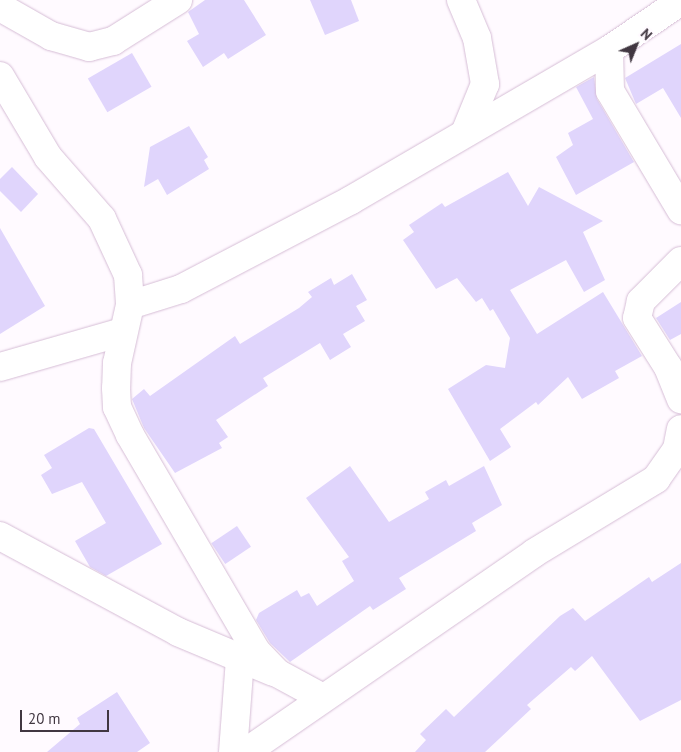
<!DOCTYPE html>
<html>
<head>
<meta charset="utf-8">
<style>
  body { margin:0 }
  #map { position:relative; width:681px; height:752px; overflow:hidden; background:#fffaff; font-family:"PT Sans",sans-serif }
  div>[style] { position:absolute }
  .building>* { inset:0; background:#e0d5fc; transform-origin:0 0 }
  .roads { filter:drop-shadow(0 0 1px #d6bdd6) drop-shadow(0 0 1px #d6bdd6) }
  .minor>* { height:28px; margin:-14px; padding:0 14px; transform-origin:14px; border-radius:14px; background:#fff }
  span { translate:-50% -50%; white-space:nowrap; text-align:center; line-height:1.15; -webkit-text-stroke:4px #fffaff; paint-order:stroke }
  .north { position:absolute; left:611px; top:20px; width:50px; height:50px; -webkit-text-stroke:4px #fffaff; paint-order:stroke; rotate:44deg; font-size:14px; font-weight:700; line-height:20px; text-align:center; color:#413741 }
  .north::after { content:''; display:block; margin:auto; width:18px; height:22px; background:#413741; clip-path:polygon(50% 0,100% 100%,50% 72%,0 100%) }
  .scale { position:absolute; left:20px; top:710px; width:89px; height:22px; box-sizing:border-box; border:2px solid #413741; border-top:0; padding-left:6px; font-size:15px; line-height:18px; white-space:nowrap; color:#413741; -webkit-text-stroke:4px #fffaff; paint-order:stroke }
</style>
</head>
<body>
<div id="map">
  <div class="building">
    <div style="clip-path:polygon(205px 0,244px 0,266px 35px,228px 59px,224px 53px,203px 67px,187px 41px,199px 34px,188px 12px)"></div>
    <div style="clip-path:polygon(310px 0,351px 0,359px 21px,325px 35px)"></div>
    <div style="clip-path:polygon(681px 44px,681px 118px,663px 88px,636px 104px,625px 78px)"></div>
    <div style="left:132px;top:53px;width:39px;height:51px;rotate:60deg"></div>
    <div style="clip-path:polygon(594px 77px,597px 99px,634px 162px,576px 195px,556px 157px,573px 145px,568px 133px,593px 119px,576px 87px)"></div>
    <div style="clip-path:polygon(189px 126px,208px 157px,204px 160px,209px 169px,167px 195px,158px 179px,144px 187px,150px 147px)"></div>
    <div style="clip-path:polygon(12px 167px,38px 194px,21px 212px,0 191px,0 179px)"></div>
    <div style="clip-path:polygon(508px 172px,528px 206px,539px 187px,603px 221px,583px 232px,605px 280px,584px 292px,566px 260px,510px 290px,537px 334px,603px 292px,642px 356px,615px 371px,619px 378px,582px 399px,568px 377px,538px 405px,536px 402px,500px 429px,511px 447px,490px 461px,448px 389px,486px 365px,505px 368px,510px 338px,493px 309px,490px 311px,482px 298px,476px 302px,457px 278px,436px 289px,403px 240px,414px 232px,409px 225px,442px 203px,445px 207px)"></div>
    <div style="clip-path:polygon(0 228px,45px 306px,0 334px)"></div>
    <div style="clip-path:polygon(352px 274px,367px 300px,356px 306px,365px 321px,343px 334px,351px 347px,330px 360px,320px 343px,263px 378px,268px 386px,216px 420px,228px 437px,219px 443px,222px 448px,175px 473px,144px 428px,132px 399px,144px 389px,150px 396px,235px 336px,240px 344px,299px 308px,312px 297px,308px 292px,331px 278px,334px 285px)"></div>
    <div style="clip-path:polygon(681px 302px,681px 334px,670px 340px,656px 318px)"></div>
    <div style="clip-path:polygon(89px 428px,94px 429px,162px 544px,106px 576px,90px 567px,75px 541px,106px 523px,82px 482px,52px 494px,41px 475px,52px 468px,44px 455px)"></div>
    <div style="clip-path:polygon(350px 466px,389px 522px,429px 499px,425px 492px,446px 480px,449px 486px,484px 466px,502px 505px,472px 523px,476px 531px,399px 578px,406px 589px,373px 610px,370px 606px,290px 662px,270px 643px,256px 620px,259px 613px,297px 590px,301px 597px,309px 593px,317px 606px,354px 581px,342px 561px,349px 557px,306px 498px)"></div>
    <div style="left:237px;top:526px;width:25px;height:31px;rotate:56deg"></div>
    <div style="clip-path:polygon(681px 563px,681px 700px,640px 721px,592px 656px,575px 671px,571px 667px,527px 705px,531px 709px,485px 752px,415px 752px,426px 740px,420px 734px,446px 709px,454px 717px,560px 616px,573px 608px,585px 621px,649px 577px,652px 582px)"></div>
    <div style="clip-path:polygon(117px 692px,150px 743px,137px 752px,47px 752px,80px 724px,77px 718px)"></div>
  </div>
  <div class="roads">
    <div class="minor">
      <div style="left:461px;top:0;width:41px;rotate:67.2deg"></div>
      <div style="left:477px;top:38px;width:47px;rotate:80.1deg"></div>
      <div style="left:485px;top:84px;width:53px;rotate:112.2deg"></div>
      <div style="left:0;top:7px;width:59px;rotate:29.6deg"></div>
      <div style="left:51px;top:36px;width:40px;rotate:16deg"></div>
      <div style="left:89px;top:47px;width:25px;rotate:-14deg"></div>
      <div style="left:113px;top:41px;width:77px;rotate:-32.2deg"></div>
      <div style="left:609px;top:50px;width:41px;rotate:88.6deg"></div>
      <div style="left:610px;top:91px;width:139px;rotate:59.2deg"></div>
      <div style="left:0;top:76px;width:94px;rotate:59.3deg"></div>
      <div style="left:48px;top:157px;width:82px;rotate:48.9deg"></div>
      <div style="left:102px;top:219px;width:62px;rotate:65.1deg"></div>
      <div style="left:128px;top:275px;width:30px;rotate:86deg"></div>
      <div style="left:130px;top:305px;width:59px;rotate:102.6deg"></div>
      <div style="left:117px;top:363px;width:25px;rotate:92deg"></div>
      <div style="left:116px;top:388px;width:19px;rotate:87deg"></div>
      <div style="left:117px;top:407px;width:31px;rotate:65deg"></div>
      <div style="left:130px;top:435px;width:251px;rotate:59.7deg"></div>
      <div style="left:257px;top:652px;width:29px;rotate:46deg"></div>
      <div style="left:277px;top:673px;width:52px;rotate:28.5deg"></div>
      <div style="left:681px;top:261px;width:57px;rotate:135deg"></div>
      <div style="left:641px;top:301px;width:17px;rotate:103deg"></div>
      <div style="left:637px;top:318px;width:58px;rotate:57.7deg"></div>
      <div style="left:668px;top:367px;width:35px;rotate:68deg"></div>
      <div style="left:130px;top:305px;width:53px;rotate:-17.4deg"></div>
      <div style="left:181px;top:289px;width:192px;rotate:-27.6deg"></div>
      <div style="left:351px;top:200px;width:298px;rotate:-30.2deg"></div>
      <div style="left:609px;top:50px;width:87px;rotate:-34.2deg"></div>
      <div style="left:0;top:367px;width:127px;rotate:-16deg"></div>
      <div style="left:0;top:536px;width:202px;rotate:28.3deg"></div>
      <div style="left:178px;top:632px;width:103px;rotate:22.8deg"></div>
      <div style="left:233px;top:752px;width:93px;rotate:-85.7deg"></div>
      <div style="left:246px;top:752px;width:350px;rotate:-34.6deg"></div>
      <div style="left:534px;top:553px;width:143px;rotate:-31.2deg"></div>
      <div style="left:656px;top:479px;width:37px;rotate:-55deg"></div>
      <div style="left:677px;top:449px;width:20px;rotate:-79deg"></div>
    </div>
  </div>
  <div class="north">N</div>
  <div class="scale">20 m</div>
</div>
</body>
</html>
